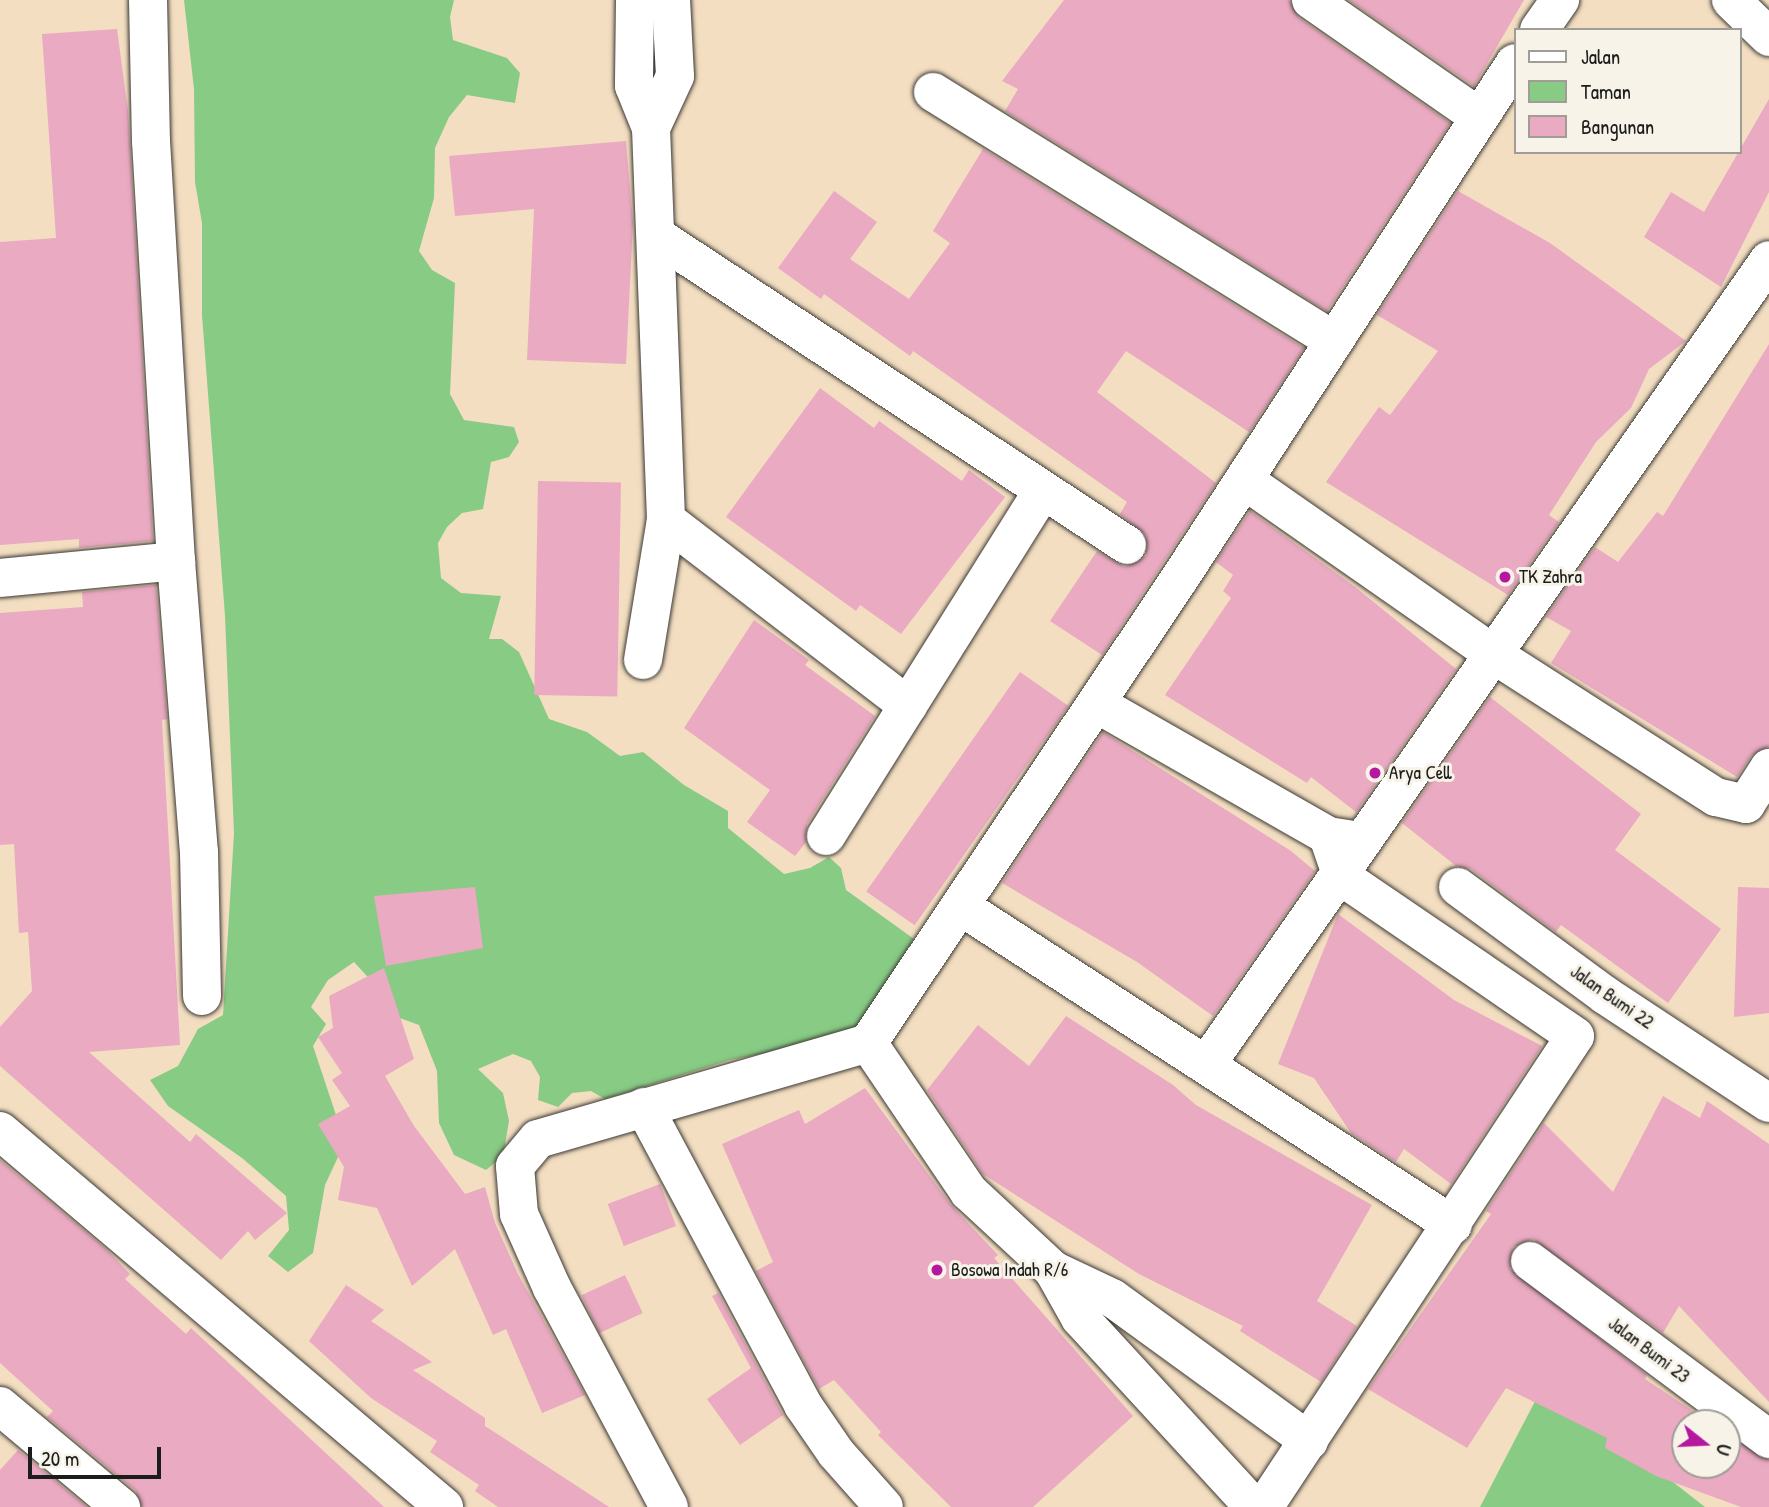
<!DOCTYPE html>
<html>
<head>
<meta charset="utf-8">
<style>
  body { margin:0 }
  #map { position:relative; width:1769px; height:1507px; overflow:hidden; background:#f3dec1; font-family:"Patrick Hand",sans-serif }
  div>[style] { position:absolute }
  .green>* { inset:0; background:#88cb84 }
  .building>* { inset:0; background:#eaaac2; transform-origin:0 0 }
  .roads { filter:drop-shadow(0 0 2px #3c3935) drop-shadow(0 0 2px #3c3935) }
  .minor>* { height:38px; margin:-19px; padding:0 19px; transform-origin:19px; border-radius:19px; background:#fff }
  .dots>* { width:19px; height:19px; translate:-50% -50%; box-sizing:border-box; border:4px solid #f7f3e8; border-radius:50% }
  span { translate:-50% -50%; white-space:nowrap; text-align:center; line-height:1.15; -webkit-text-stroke:6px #f7f3e8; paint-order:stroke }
  .poi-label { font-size:19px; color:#1c1c1c }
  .left { translate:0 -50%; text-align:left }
  .street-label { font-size:19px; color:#1c1c1c }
  .legend { position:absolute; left:1514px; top:28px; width:228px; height:126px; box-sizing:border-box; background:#f7f3e8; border:2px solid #9f9d96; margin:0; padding:9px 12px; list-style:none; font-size:21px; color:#1c1c1c }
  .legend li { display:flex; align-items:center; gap:14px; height:35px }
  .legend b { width:35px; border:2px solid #9f9d96 }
  .north { position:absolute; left:1671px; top:1409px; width:70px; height:70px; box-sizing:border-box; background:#f7f3e8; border:2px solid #9f9d96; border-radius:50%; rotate:108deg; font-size:19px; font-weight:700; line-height:28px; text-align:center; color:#1c1c1c }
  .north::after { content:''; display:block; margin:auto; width:24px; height:32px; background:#b5179e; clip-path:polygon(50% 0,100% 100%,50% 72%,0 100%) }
  .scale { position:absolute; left:28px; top:1447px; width:133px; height:32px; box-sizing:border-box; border:4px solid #1c1c1c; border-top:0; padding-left:9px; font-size:21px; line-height:24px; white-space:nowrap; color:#1c1c1c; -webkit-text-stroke:5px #f7f3e8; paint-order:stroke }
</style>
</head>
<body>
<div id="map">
  <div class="green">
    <div style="clip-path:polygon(184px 0,454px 0,450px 17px,453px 40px,507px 58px,520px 73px,515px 103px,467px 95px,449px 117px,435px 148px,434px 198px,419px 251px,432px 270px,455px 283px,450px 394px,464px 420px,514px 427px,519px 442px,509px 457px,491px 462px,483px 509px,462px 513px,447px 527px,438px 543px,441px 578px,461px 593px,501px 596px,489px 639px,502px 639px,519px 652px,549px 719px,587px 732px,620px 756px,643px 752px,684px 785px,728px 811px,728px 828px,784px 874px,810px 868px,829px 857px,841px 868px,846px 890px,914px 939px,861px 1026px,788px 1049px,730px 1060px,605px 1099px,591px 1091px,572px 1093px,558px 1107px,538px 1100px,540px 1077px,531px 1061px,513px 1054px,478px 1069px,503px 1093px,509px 1121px,503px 1156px,486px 1170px,454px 1155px,439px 1123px,437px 1071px,419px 1025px,386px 1013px,379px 989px,354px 962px,328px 980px,311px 1007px,326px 1024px,313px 1046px,345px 1142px,325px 1185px,313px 1253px,288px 1272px,268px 1256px,289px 1230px,286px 1196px,242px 1158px,168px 1106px,150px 1080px,178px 1066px,198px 1029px,223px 1015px,234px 833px,225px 616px,202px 315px,202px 223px,195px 182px,194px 89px)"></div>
    <div style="clip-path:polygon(1545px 1382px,1705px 1507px,1480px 1507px)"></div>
  </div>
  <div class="building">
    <div style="clip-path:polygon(1064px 0,1289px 0,1299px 18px,1450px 123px,1327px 311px,1005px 111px,1018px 89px,1002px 81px)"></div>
    <div style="clip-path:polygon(1349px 0,1524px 0,1474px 86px)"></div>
    <div style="clip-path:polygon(117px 29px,128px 111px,153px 541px,79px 548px,79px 539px,0 545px,0 242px,56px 238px,42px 34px)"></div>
    <div style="clip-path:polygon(1769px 99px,1769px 192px,1721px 287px,1644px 237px,1671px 192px,1704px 212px)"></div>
    <div style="clip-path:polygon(626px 141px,633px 223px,626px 364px,527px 360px,534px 209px,455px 216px,449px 156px)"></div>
    <div style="clip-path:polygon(983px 149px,1304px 348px,1249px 432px,1126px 351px,1097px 392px,1216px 483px,1102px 655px,1050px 621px,1097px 551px,1125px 567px,1146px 556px,1146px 535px,1120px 514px,1127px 502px,913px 351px,910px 356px,824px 294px,821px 299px,778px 268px,834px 191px,877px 222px,850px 259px,909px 299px,950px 243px,933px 231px)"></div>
    <div style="clip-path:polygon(1458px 191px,1550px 243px,1686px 341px,1649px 369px,1631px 408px,1596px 442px,1549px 515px,1559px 522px,1508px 595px,1326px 482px,1379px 407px,1390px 415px,1438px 351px,1377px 315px)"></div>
    <div style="clip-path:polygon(1769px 344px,1769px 746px,1751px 756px,1737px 777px,1551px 663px,1571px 631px,1546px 617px,1595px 547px,1618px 562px,1657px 512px,1663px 516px)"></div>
    <div style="clip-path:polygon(820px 388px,874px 428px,879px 421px,962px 481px,969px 470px,1005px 497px,901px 634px,860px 605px,856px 611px,726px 517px)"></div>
    <div style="left:538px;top:481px;width:83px;height:214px;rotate:1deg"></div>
    <div style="clip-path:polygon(1250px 511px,1354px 586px,1456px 669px,1356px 812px,1311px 777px,1307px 783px,1165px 695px,1231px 598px,1223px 591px,1233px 575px,1216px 562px)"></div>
    <div style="clip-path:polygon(156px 585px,167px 719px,162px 720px,180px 1045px,89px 1052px,190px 1142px,196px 1134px,287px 1213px,255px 1240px,248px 1231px,221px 1260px,0 1066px,0 1027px,32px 991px,28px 932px,19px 933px,14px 844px,0 845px,0 613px,83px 607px,82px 592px)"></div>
    <div style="clip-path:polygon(754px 620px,809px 660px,805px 665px,875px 716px,807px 824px,806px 842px,795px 856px,747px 822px,770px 790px,684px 728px)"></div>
    <div style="left:1020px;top:672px;width:59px;height:268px;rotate:35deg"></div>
    <div style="clip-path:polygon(1490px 697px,1641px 814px,1615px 850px,1721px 929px,1668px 1003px,1561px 925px,1556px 932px,1471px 869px,1456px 866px,1402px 823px)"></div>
    <div style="clip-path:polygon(1103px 732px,1291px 851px,1315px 871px,1213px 1016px,1137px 962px,1002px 883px)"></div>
    <div style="clip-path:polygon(475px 887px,483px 948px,386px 966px,374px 896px)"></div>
    <div style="clip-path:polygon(1738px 887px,1769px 888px,1769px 1013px,1734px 1017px)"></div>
    <div style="clip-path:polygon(1338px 914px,1454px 1000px,1542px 1046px,1451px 1184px,1404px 1149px,1396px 1162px,1351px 1133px,1314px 1078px,1278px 1064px)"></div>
    <div style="clip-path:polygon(384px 968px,414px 1059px,385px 1076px,414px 1126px,465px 1194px,485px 1187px,495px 1223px,518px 1274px,585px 1395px,542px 1413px,506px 1329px,493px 1335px,455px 1249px,412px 1286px,377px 1208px,338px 1200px,344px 1167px,318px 1124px,350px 1106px,332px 1080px,342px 1073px,318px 1037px,333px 1028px,329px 996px)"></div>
    <div style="clip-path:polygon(1066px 1016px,1173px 1085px,1196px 1105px,1372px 1205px,1317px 1301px,1357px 1326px,1321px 1382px,1240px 1331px,1243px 1326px,1139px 1274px,983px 1174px,927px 1090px,978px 1025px,1029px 1066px)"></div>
    <div style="clip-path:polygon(865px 1088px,951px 1205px,998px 1255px,994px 1258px,1133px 1416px,1033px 1507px,951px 1507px,878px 1435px,881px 1432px,834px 1380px,819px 1389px,756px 1271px,773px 1262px,722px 1144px,799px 1110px,805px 1124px)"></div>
    <div style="clip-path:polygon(1663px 1096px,1700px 1118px,1707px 1101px,1769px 1144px,1769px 1402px,1679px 1306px,1663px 1333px,1533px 1239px,1513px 1247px,1510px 1269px,1647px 1375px,1645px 1379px,1711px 1423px,1685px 1423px,1685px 1465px,1727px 1465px,1727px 1435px,1769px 1460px,1769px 1507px,1741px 1507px,1656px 1476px,1605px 1448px,1607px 1438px,1506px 1388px,1467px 1448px,1368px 1389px,1491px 1214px,1486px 1211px,1544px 1123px,1613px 1192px)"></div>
    <div style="clip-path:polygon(0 1160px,105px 1248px,130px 1274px,125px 1279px,186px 1334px,191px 1328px,384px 1507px,142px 1507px,135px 1490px,47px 1417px,53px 1411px,0 1363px)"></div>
    <div style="left:660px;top:1184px;width:45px;height:56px;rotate:69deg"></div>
    <div style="left:625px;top:1275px;width:42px;height:48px;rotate:65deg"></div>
    <div style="clip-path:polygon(346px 1285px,384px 1310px,371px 1321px,432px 1362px,413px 1370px,485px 1418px,485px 1426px,609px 1507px,498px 1507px,475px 1491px,479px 1485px,430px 1452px,437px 1441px,371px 1398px,309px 1341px)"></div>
    <div style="clip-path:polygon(718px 1293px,783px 1415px,740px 1445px,707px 1399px,751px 1368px,712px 1296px)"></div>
    <div style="clip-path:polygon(18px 1450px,87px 1507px,0 1507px,0 1470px)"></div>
  </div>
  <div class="roads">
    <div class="minor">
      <div style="left:148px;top:0;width:141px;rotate:88.8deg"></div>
      <div style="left:151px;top:141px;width:421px;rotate:86.6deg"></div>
      <div style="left:176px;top:561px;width:292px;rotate:85.5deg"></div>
      <div style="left:199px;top:852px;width:144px;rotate:88.8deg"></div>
      <div style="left:635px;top:0;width:86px;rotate:90.7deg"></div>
      <div style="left:634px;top:86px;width:45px;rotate:68deg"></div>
      <div style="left:651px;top:128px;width:392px;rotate:87.8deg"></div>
      <div style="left:666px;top:520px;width:305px;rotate:37.5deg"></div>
      <div style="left:1311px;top:0;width:203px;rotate:34.8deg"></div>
      <div style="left:1731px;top:0;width:53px;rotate:44.2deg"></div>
      <div style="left:1539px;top:30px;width:37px;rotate:-55deg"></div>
      <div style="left:933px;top:92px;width:472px;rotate:31.8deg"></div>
      <div style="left:651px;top:128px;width:57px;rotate:-65.2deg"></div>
      <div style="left:675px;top:76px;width:76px;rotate:-93deg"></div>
      <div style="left:658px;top:237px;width:561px;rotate:33.29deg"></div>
      <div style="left:1244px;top:480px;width:307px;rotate:34.9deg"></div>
      <div style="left:1496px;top:656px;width:261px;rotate:32.7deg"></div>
      <div style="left:1716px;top:797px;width:31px;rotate:13deg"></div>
      <div style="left:1746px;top:804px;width:43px;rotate:-57.4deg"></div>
      <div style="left:0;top:578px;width:177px;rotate:-5.5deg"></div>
      <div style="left:643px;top:660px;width:142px;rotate:-80.7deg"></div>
      <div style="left:1097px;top:704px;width:266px;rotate:29.7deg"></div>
      <div style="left:1328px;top:836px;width:26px;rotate:9deg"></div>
      <div style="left:826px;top:836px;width:406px;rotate:-57.9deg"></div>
      <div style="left:1458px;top:887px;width:182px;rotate:36.3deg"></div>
      <div style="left:1605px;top:995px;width:196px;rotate:33.4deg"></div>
      <div style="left:960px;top:906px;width:587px;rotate:32.91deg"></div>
      <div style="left:1206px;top:1065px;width:982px;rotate:-55.03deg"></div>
      <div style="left:644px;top:1107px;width:338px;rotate:61.9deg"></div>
      <div style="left:803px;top:1405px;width:58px;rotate:55.5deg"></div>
      <div style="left:836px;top:1453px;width:72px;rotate:48.4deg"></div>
      <div style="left:0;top:1131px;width:582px;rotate:40.26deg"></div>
      <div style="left:1530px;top:1261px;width:298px;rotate:36.7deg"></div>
      <div style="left:1053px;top:1270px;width:55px;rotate:60.6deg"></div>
      <div style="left:1080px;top:1318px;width:257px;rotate:47.4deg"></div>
      <div style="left:0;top:1406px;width:158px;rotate:39.9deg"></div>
      <div style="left:1309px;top:1441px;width:243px;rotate:-144deg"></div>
      <div style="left:1112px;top:1298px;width:65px;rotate:-154.6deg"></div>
      <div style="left:1053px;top:1270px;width:115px;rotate:-137.1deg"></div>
      <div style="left:969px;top:1192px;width:180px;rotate:-124.1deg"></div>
      <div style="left:868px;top:1043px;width:560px;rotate:-56.14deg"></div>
      <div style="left:1180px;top:578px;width:614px;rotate:-56.96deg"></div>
      <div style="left:669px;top:1507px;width:248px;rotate:-118.1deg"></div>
      <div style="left:552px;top:1288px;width:81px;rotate:-114deg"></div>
      <div style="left:519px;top:1214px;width:48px;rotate:-94.8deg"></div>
      <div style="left:515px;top:1166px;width:35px;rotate:-50deg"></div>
      <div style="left:538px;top:1139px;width:344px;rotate:-16.2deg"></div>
      <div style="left:1264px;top:1507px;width:564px;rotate:-56.56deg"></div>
      <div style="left:1575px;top:1036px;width:282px;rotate:-145.7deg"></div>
      <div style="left:1342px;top:877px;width:43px;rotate:-108.9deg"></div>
    </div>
  </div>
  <div class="dots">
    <div style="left:1505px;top:577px;background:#b5179e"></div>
    <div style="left:1375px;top:773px;background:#b5179e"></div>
    <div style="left:937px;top:1270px;background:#b5179e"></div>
  </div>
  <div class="poi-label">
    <span class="left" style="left:1519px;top:577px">TK Zahra</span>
    <span class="left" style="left:1389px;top:773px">Arya Cell</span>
    <span class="left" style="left:951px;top:1270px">Bosowa Indah R/6</span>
  </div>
  <div class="street-label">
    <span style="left:1612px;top:997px;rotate:35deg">Jalan Bumi 22</span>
    <span style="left:1649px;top:1350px;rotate:37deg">Jalan Bumi 23</span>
  </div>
  <ul class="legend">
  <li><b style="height:9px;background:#fff"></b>Jalan</li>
  <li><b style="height:19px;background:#88cb84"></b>Taman</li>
  <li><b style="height:19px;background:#eaaac2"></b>Bangunan</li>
  </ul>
  <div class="north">U</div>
  <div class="scale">20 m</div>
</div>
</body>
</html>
